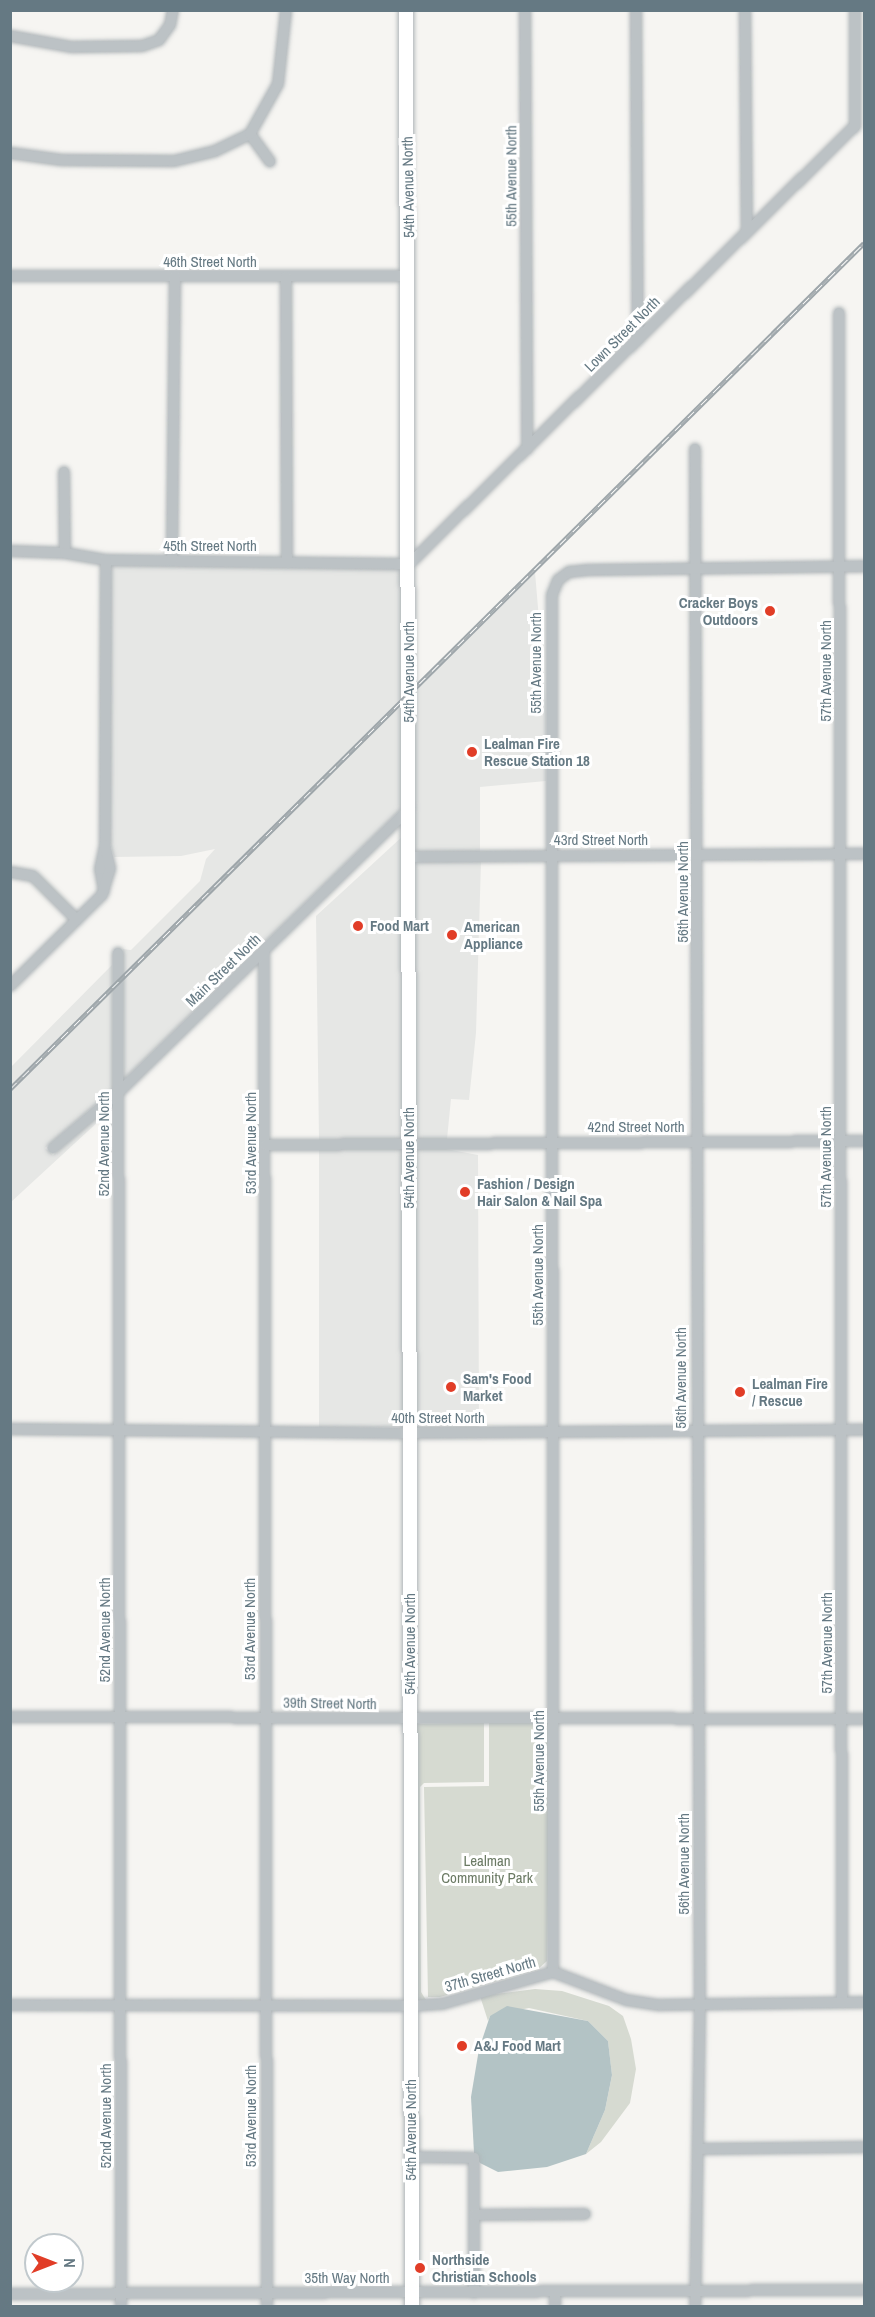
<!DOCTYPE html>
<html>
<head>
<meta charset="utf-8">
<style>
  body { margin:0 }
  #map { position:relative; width:875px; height:2317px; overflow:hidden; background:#f6f5f2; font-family:"Archivo Narrow",sans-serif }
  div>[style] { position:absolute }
  .built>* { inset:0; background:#e6e7e5; transform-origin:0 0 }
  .green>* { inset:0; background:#d6dad1 }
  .water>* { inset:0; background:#b3c3c5 }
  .roads { filter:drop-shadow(0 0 2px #b0b6b9) drop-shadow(0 0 2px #b0b6b9) }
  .minor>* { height:10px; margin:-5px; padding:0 5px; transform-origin:5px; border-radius:5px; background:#bcc2c5 }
  .major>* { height:14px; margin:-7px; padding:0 7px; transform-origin:7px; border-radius:7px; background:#fff }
  .rail>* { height:5px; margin-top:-2.5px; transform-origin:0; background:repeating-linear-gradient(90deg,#fff 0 9px,#9ea6aa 0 18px); box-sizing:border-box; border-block:2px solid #9ea6aa }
  .dots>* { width:16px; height:16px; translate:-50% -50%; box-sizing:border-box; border:3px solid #fff; border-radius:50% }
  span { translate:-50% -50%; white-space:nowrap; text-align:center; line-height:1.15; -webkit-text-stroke:6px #fff; paint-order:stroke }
  .street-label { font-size:15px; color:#657983 }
  .poi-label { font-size:15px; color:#657983; font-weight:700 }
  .right { translate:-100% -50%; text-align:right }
  .left { translate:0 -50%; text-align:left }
  .park-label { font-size:15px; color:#6b7a64 }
  .frame { position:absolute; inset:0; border:12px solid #657983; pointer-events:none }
  .north { position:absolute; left:24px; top:2233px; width:60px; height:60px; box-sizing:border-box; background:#fff; border:2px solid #c1c9cd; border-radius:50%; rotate:90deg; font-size:16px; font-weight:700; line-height:24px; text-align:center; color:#657983 }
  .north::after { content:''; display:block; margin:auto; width:21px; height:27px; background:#e13d27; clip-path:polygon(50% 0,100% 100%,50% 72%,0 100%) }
</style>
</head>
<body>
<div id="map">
  <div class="built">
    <div style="clip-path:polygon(111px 565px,404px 569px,404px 806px,124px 1079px,123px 949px,131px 950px,200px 881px,206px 859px,215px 849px,181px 856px,114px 857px,110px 842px)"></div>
    <div style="clip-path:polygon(535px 572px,546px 703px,546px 781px,480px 787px,480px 852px,415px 852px,415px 691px)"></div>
    <div style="clip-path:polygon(404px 835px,403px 1139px,319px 1140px,316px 916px)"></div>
    <div style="clip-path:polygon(481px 861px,476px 1033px,469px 1100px,451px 1099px,447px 1139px,414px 1139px,415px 862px)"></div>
    <div style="clip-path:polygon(112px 965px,113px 1089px,45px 1148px,53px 1155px,113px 1103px,113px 1108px,11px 1202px,11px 1067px)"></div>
    <div style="left:319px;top:1149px;width:84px;height:278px"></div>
    <div style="clip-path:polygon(414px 1149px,446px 1149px,478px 1155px,479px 1428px,414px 1428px)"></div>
  </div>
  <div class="green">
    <div style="clip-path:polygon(550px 1722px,547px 1961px,537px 1970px,440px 1997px,428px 1997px,424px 1787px,489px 1786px,489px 1723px)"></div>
    <div style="clip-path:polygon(484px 1723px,484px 1782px,424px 1783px,420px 1787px,421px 1992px,426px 2000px,417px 2001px,416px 1724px)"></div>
    <div style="clip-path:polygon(535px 1989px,562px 1991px,609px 2006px,623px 2016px,631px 2039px,636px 2069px,630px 2103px,601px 2142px,586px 2154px,605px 2110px,612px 2075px,608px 2041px,588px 2021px,529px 2008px,490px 2016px,488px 2021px,480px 1996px)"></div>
  </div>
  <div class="water">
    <div style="clip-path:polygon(507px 2006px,588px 2021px,608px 2041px,612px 2075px,605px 2110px,586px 2154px,547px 2167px,498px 2172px,480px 2163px,474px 2153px,471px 2097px,479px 2049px,490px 2016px)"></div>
  </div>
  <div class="roads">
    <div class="minor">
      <div style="left:525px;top:10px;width:439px;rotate:89.7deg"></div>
      <div style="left:636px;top:10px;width:330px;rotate:89.7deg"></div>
      <div style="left:745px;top:10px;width:221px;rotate:89.5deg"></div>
      <div style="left:10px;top:36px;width:63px;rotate:10.1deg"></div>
      <div style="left:72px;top:47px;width:70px;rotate:-0.8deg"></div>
      <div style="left:142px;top:46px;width:18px;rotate:-19deg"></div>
      <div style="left:159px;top:40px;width:19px;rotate:-54deg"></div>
      <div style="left:170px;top:25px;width:15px;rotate:-79deg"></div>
      <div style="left:250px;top:134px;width:34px;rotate:54deg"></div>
      <div style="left:10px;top:153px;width:52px;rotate:7.7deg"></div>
      <div style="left:62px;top:160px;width:112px;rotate:0.5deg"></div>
      <div style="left:174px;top:161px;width:42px;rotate:-13.7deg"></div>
      <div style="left:215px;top:151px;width:39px;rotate:-26deg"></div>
      <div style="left:250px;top:134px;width:57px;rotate:-60.8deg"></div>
      <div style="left:278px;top:84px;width:74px;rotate:-83.8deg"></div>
      <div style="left:10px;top:276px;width:399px"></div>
      <div style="left:286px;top:277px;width:285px;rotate:89.8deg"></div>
      <div style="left:839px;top:313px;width:1688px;rotate:89.9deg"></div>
      <div style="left:695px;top:449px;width:1555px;rotate:89.82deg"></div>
      <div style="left:700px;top:2004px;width:302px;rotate:90.9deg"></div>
      <div style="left:64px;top:472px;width:81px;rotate:89.3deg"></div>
      <div style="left:10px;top:551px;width:55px;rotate:2.1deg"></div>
      <div style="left:65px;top:553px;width:42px;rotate:9.7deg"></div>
      <div style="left:106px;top:560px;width:303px;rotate:0.8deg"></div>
      <div style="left:409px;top:564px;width:625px;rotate:-44.48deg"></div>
      <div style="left:855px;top:126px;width:116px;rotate:-90deg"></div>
      <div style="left:172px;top:561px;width:285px;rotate:-89.4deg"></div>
      <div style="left:410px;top:857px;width:454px;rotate:-0.4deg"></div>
      <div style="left:10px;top:872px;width:23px;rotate:10deg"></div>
      <div style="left:33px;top:876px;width:62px;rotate:45deg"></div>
      <div style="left:104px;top:891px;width:22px;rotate:-100deg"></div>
      <div style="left:100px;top:869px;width:24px;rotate:-78deg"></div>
      <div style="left:105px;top:846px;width:286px;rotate:-89.8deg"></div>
      <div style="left:264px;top:952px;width:1354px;rotate:89.87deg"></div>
      <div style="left:118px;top:953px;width:1353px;rotate:89.87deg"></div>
      <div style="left:10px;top:986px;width:129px;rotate:-44.7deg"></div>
      <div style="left:102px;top:895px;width:28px;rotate:-73deg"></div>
      <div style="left:110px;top:868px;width:23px;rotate:-103deg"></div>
      <div style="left:266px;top:1145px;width:598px;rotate:-0.38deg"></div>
      <div style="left:53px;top:1148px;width:87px;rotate:-40.3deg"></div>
      <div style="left:119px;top:1092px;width:407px;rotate:-44.3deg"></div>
      <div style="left:10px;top:1429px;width:398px;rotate:0.6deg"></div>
      <div style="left:408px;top:1433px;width:456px;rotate:-0.4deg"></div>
      <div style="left:10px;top:1717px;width:854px;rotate:0.13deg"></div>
      <div style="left:553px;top:1972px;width:1377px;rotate:-90.04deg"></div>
      <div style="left:552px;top:595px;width:16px;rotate:-68deg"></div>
      <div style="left:558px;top:580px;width:14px;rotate:-36deg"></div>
      <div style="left:569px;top:572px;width:19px;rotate:-6deg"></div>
      <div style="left:588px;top:570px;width:276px;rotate:-0.8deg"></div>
      <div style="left:10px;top:2005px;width:401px;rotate:0.1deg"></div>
      <div style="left:411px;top:2006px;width:31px;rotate:-4deg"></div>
      <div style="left:442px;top:2004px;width:116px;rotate:-16.1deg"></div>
      <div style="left:553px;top:1972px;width:78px;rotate:21deg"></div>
      <div style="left:626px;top:2000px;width:33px;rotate:9deg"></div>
      <div style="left:659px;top:2005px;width:205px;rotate:-0.8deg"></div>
      <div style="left:699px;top:2149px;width:165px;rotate:-0.7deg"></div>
      <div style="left:411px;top:2157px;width:63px;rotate:0.9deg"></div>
      <div style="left:474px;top:2158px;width:135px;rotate:90deg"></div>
      <div style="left:474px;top:2215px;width:111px;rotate:-0.5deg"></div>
      <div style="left:10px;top:2294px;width:854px;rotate:-0.27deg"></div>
      <div style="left:555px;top:2306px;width:13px;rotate:-90deg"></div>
    </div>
    <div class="major">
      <div style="left:406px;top:10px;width:2296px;rotate:89.85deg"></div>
    </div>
  </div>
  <div class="rail">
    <div style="left:10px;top:1089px;width:1202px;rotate:-44.73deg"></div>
  </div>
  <div class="dots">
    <div style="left:770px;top:611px;background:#e13d27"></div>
    <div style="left:472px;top:752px;background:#e13d27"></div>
    <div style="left:358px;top:926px;background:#e13d27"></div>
    <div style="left:452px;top:935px;background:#e13d27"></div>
    <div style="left:465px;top:1192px;background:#e13d27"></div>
    <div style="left:451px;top:1387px;background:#e13d27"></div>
    <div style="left:740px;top:1392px;background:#e13d27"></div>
    <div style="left:462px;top:2046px;background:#e13d27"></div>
    <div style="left:420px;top:2268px;background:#e13d27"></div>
  </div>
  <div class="street-label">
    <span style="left:511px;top:176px;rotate:-90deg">55th Avenue North</span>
    <span style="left:408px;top:187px;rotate:-91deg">54th Avenue North</span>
    <span style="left:210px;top:262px">46th Street North</span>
    <span style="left:622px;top:334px;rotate:-45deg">Lown Street North</span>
    <span style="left:210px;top:546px">45th Street North</span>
    <span style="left:536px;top:663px;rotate:-90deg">55th Avenue North</span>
    <span style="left:826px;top:671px;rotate:-90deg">57th Avenue North</span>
    <span style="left:409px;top:672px;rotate:-90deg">54th Avenue North</span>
    <span style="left:601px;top:840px">43rd Street North</span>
    <span style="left:683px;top:892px;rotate:-90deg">56th Avenue North</span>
    <span style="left:223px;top:970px;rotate:-44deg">Main Street North</span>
    <span style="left:636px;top:1127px">42nd Street North</span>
    <span style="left:251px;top:1143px;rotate:-90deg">53rd Avenue North</span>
    <span style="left:104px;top:1144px;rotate:-90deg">52nd Avenue North</span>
    <span style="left:826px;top:1157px;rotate:-90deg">57th Avenue North</span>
    <span style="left:409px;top:1158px;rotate:-90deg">54th Avenue North</span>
    <span style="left:538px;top:1275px;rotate:-90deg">55th Avenue North</span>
    <span style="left:681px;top:1378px;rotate:-90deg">56th Avenue North</span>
    <span style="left:438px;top:1418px">40th Street North</span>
    <span style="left:250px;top:1629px;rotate:-90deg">53rd Avenue North</span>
    <span style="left:105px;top:1630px;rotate:-90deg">52nd Avenue North</span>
    <span style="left:827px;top:1643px;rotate:-90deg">57th Avenue North</span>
    <span style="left:410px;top:1644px;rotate:-90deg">54th Avenue North</span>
    <span style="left:330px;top:1703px;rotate:1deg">39th Street North</span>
    <span style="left:539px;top:1761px;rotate:-90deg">55th Avenue North</span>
    <span style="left:684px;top:1864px;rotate:-90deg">56th Avenue North</span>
    <span style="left:490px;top:1974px;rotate:-16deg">37th Street North</span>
    <span style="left:106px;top:2116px;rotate:-90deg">52nd Avenue North</span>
    <span style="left:251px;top:2116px;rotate:-90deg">53rd Avenue North</span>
    <span style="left:411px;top:2130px;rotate:-90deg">54th Avenue North</span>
    <span style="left:347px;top:2278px">35th Way North</span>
  </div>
  <div class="poi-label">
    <span class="right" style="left:758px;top:611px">Cracker Boys<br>Outdoors</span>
    <span class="left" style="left:484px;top:752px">Lealman Fire<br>Rescue Station 18</span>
    <span class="left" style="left:370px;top:926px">Food Mart</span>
    <span class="left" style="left:464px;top:935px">American<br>Appliance</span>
    <span class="left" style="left:477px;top:1192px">Fashion / Design<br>Hair Salon &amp; Nail Spa</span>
    <span class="left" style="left:463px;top:1387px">Sam's Food<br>Market</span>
    <span class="left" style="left:752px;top:1392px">Lealman Fire<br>/ Rescue</span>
    <span class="left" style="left:474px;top:2046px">A&amp;J Food Mart</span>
    <span class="left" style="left:432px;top:2268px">Northside<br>Christian Schools</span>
  </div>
  <div class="park-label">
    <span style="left:487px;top:1869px">Lealman<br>Community Park</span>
  </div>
  <div class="frame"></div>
  <div class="north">N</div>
</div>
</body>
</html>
